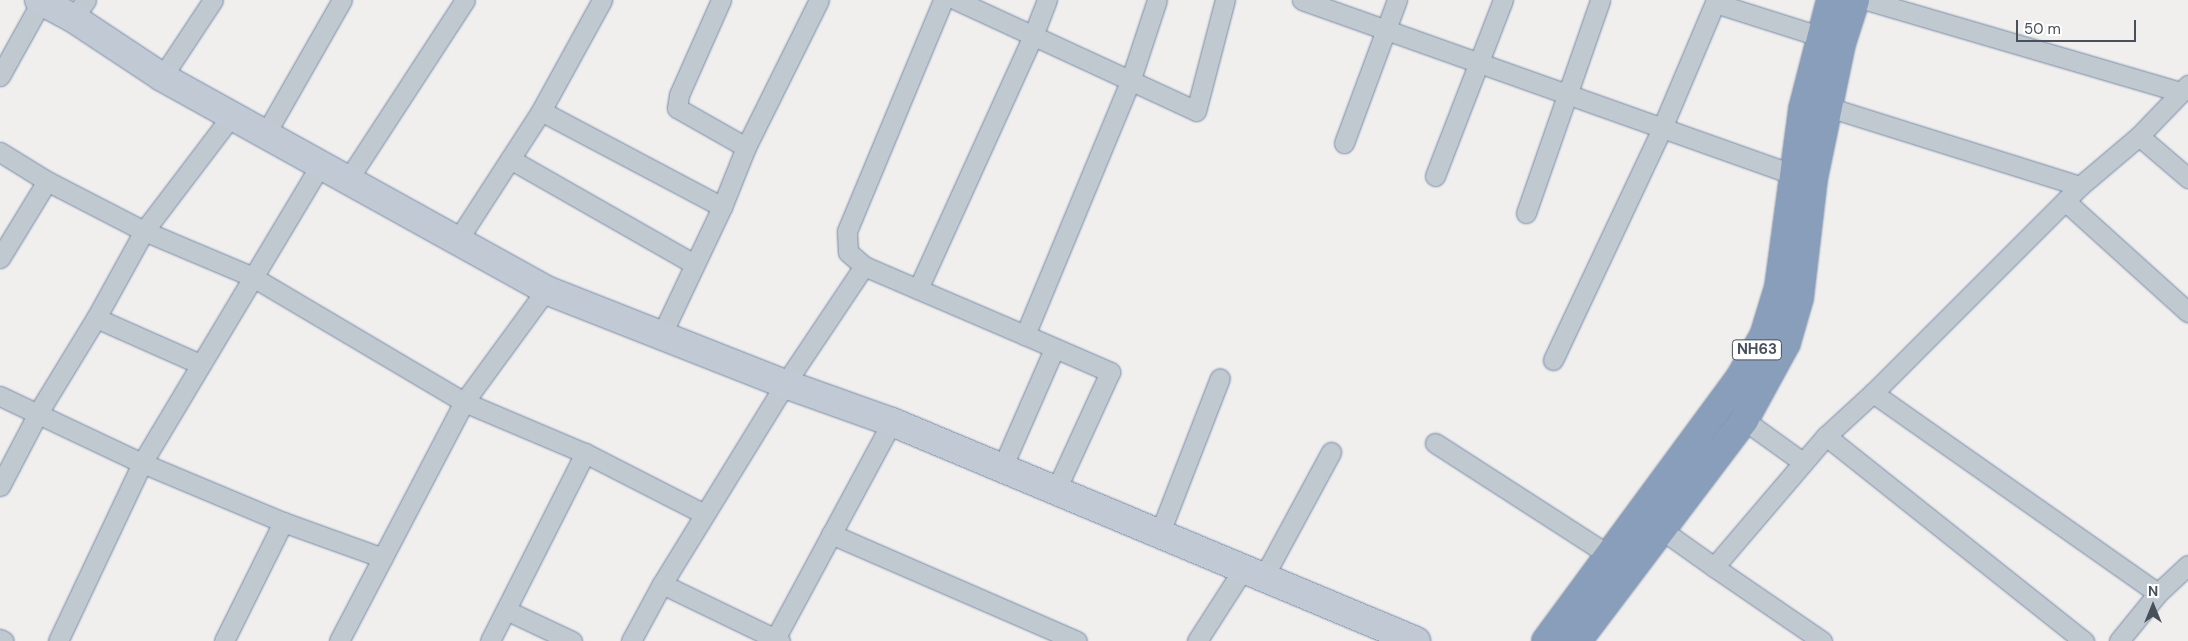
<!DOCTYPE html>
<html>
<head>
<meta charset="utf-8">
<style>
  body { margin:0 }
  #map { position:relative; width:2188px; height:641px; overflow:hidden; background:#f1efee; font-family:"DM Sans",sans-serif }
  div>[style] { position:absolute }
  .roads { filter:drop-shadow(0 0 1px #7489a6) drop-shadow(0 0 1px #7489a6) }
  .street>* { height:19px; margin:-9.5px; padding:0 9.5px; transform-origin:9.5px; border-radius:9.5px; background:#c0c8d0 }
  .secondary>* { height:28px; margin:-14px; padding:0 14px; transform-origin:14px; border-radius:14px; background:#c0c9d4 }
  .highway>* { height:28px; margin:-14px; padding:0 14px; transform-origin:14px; border-radius:14px; background:#899ebb }
  span { translate:-50% -50%; white-space:nowrap; text-align:center; line-height:1.15; -webkit-text-stroke:5px #fff; paint-order:stroke }
  .shield-label span { padding:1px 4px; background:#fff; border:1px solid; border-radius:4px; -webkit-text-stroke-width:0 }
  .shield-label { font-size:15px; color:#48515b; font-weight:700 }
  .north { position:absolute; left:2128px; top:581px; width:50px; height:50px; -webkit-text-stroke:4px #fff; paint-order:stroke; rotate:0deg; font-size:14px; font-weight:700; line-height:20px; text-align:center; color:#48515b }
  .north::after { content:''; display:block; margin:auto; width:18px; height:22px; background:#48515b; clip-path:polygon(50% 0,100% 100%,50% 72%,0 100%) }
  .scale { position:absolute; left:2016px; top:20px; width:120px; height:22px; box-sizing:border-box; border:2px solid #48515b; border-top:0; padding-left:6px; font-size:15px; line-height:18px; white-space:nowrap; color:#48515b; -webkit-text-stroke:4px #fff; paint-order:stroke }
</style>
</head>
<body>
<div id="map">
  <div class="roads">
    <div class="street">
      <div style="left:721px;top:0;width:104px;rotate:113.9deg"></div>
      <div style="left:679px;top:95px;width:13px;rotate:99deg"></div>
      <div style="left:677px;top:108px;width:79px;rotate:29.5deg"></div>
      <div style="left:956px;top:0;width:264px;rotate:24.8deg"></div>
      <div style="left:1196px;top:111px;width:115px;rotate:-75.4deg"></div>
      <div style="left:1302px;top:0;width:520px;rotate:19.55deg"></div>
      <div style="left:1866px;top:0;width:328px;rotate:16.3deg"></div>
      <div style="left:1715px;top:3px;width:112px;rotate:17.6deg"></div>
      <div style="left:73px;top:18px;width:22px;rotate:-54deg"></div>
      <div style="left:0;top:76px;width:85px;rotate:-61deg"></div>
      <div style="left:162px;top:77px;width:92px;rotate:-56.5deg"></div>
      <div style="left:1828px;top:107px;width:264px;rotate:17.4deg"></div>
      <div style="left:541px;top:111px;width:205px;rotate:27.9deg"></div>
      <div style="left:266px;top:133px;width:153px;rotate:-60.3deg"></div>
      <div style="left:2139px;top:136px;width:65px;rotate:40.6deg"></div>
      <div style="left:1344px;top:143px;width:153px;rotate:-69.7deg"></div>
      <div style="left:0;top:152px;width:55px;rotate:31.7deg"></div>
      <div style="left:47px;top:181px;width:109px;rotate:27.3deg"></div>
      <div style="left:144px;top:231px;width:116px;rotate:22.8deg"></div>
      <div style="left:251px;top:276px;width:247px;rotate:30.6deg"></div>
      <div style="left:464px;top:402px;width:131px;rotate:22.9deg"></div>
      <div style="left:510px;top:159px;width:212px;rotate:29.7deg"></div>
      <div style="left:1435px;top:176px;width:189px;rotate:-68.9deg"></div>
      <div style="left:349px;top:178px;width:212px;rotate:-56.9deg"></div>
      <div style="left:2065px;top:201px;width:166px;rotate:42.1deg"></div>
      <div style="left:1526px;top:213px;width:225px;rotate:-70.8deg"></div>
      <div style="left:457px;top:241px;width:155px;rotate:-57.1deg"></div>
      <div style="left:541px;top:111px;width:127px;rotate:-61.2deg"></div>
      <div style="left:0;top:258px;width:90px;rotate:-58.6deg"></div>
      <div style="left:864px;top:266px;width:21px;rotate:-139deg"></div>
      <div style="left:848px;top:252px;width:21px;rotate:-93deg"></div>
      <div style="left:847px;top:231px;width:250px;rotate:-67.4deg"></div>
      <div style="left:918px;top:289px;width:278px;rotate:-65.6deg"></div>
      <div style="left:1033px;top:36px;width:39px;rotate:-69deg"></div>
      <div style="left:96px;top:318px;width:114px;rotate:23.9deg"></div>
      <div style="left:1025px;top:335px;width:93px;rotate:23.5deg"></div>
      <div style="left:1110px;top:372px;width:130px;rotate:114.6deg"></div>
      <div style="left:661px;top:336px;width:143px;rotate:-64.7deg"></div>
      <div style="left:722px;top:207px;width:65px;rotate:-68.2deg"></div>
      <div style="left:746px;top:147px;width:164px;rotate:-63.6deg"></div>
      <div style="left:1553px;top:360px;width:256px;rotate:-64.8deg"></div>
      <div style="left:1662px;top:128px;width:139px;rotate:-67.1deg"></div>
      <div style="left:1873px;top:393px;width:348px;rotate:35.1deg"></div>
      <div style="left:2158px;top:593px;width:62px;rotate:129.1deg"></div>
      <div style="left:0;top:396px;width:157px;rotate:25.3deg"></div>
      <div style="left:142px;top:463px;width:153px;rotate:22.7deg"></div>
      <div style="left:283px;top:522px;width:106px;rotate:19.8deg"></div>
      <div style="left:1744px;top:420px;width:70px;rotate:35.7deg"></div>
      <div style="left:1826px;top:436px;width:330px;rotate:38.5deg"></div>
      <div style="left:1435px;top:443px;width:207px;rotate:32.8deg"></div>
      <div style="left:1002px;top:468px;width:130px;rotate:-66.4deg"></div>
      <div style="left:0;top:486px;width:82px;rotate:-62.5deg"></div>
      <div style="left:38px;top:413px;width:111px;rotate:-58.6deg"></div>
      <div style="left:96px;top:318px;width:99px;rotate:-61.1deg"></div>
      <div style="left:144px;top:231px;width:146px;rotate:-52.8deg"></div>
      <div style="left:1662px;top:530px;width:64px;rotate:35.4deg"></div>
      <div style="left:1714px;top:567px;width:172px;rotate:-49.5deg"></div>
      <div style="left:1826px;top:436px;width:64px;rotate:-42.5deg"></div>
      <div style="left:1873px;top:393px;width:293px;rotate:-45deg"></div>
      <div style="left:2080px;top:186px;width:77px;rotate:-40.3deg"></div>
      <div style="left:2139px;top:136px;width:71px;rotate:-46.1deg"></div>
      <div style="left:831px;top:534px;width:268px;rotate:23.5deg"></div>
      <div style="left:1159px;top:535px;width:168px;rotate:-68.8deg"></div>
      <div style="left:1714px;top:567px;width:131px;rotate:34.4deg"></div>
      <div style="left:1264px;top:576px;width:141px;rotate:-61.6deg"></div>
      <div style="left:2158px;top:593px;width:41px;rotate:-43deg"></div>
      <div style="left:506px;top:610px;width:73px;rotate:25.2deg"></div>
      <div style="left:0;top:639px;width:4px;rotate:27deg"></div>
      <div style="left:775px;top:639px;width:247px;rotate:-61.7deg"></div>
      <div style="left:58px;top:641px;width:197px;rotate:-64.7deg"></div>
      <div style="left:142px;top:463px;width:346px;rotate:-59.1deg"></div>
      <div style="left:224px;top:641px;width:133px;rotate:-63.6deg"></div>
      <div style="left:339px;top:641px;width:270px;rotate:-62.4deg"></div>
      <div style="left:464px;top:402px;width:139px;rotate:-53.8deg"></div>
      <div style="left:490px;top:641px;width:211px;rotate:-63.2deg"></div>
      <div style="left:585px;top:453px;width:134px;rotate:27.1deg"></div>
      <div style="left:631px;top:641px;width:65px;rotate:-61.5deg"></div>
      <div style="left:780px;top:641px;width:131px;rotate:-154.2deg"></div>
      <div style="left:662px;top:584px;width:235px;rotate:-58.4deg"></div>
      <div style="left:785px;top:384px;width:142px;rotate:-56.2deg"></div>
      <div style="left:864px;top:266px;width:175px;rotate:23.2deg"></div>
      <div style="left:1025px;top:335px;width:277px;rotate:-67.5deg"></div>
      <div style="left:1131px;top:79px;width:83px;rotate:-71.8deg"></div>
      <div style="left:1197px;top:641px;width:83px;rotate:-57.3deg"></div>
    </div>
    <div class="secondary">
      <div style="left:39px;top:0;width:38px;rotate:28deg"></div>
      <div style="left:73px;top:18px;width:107px;rotate:33.5deg"></div>
      <div style="left:162px;top:77px;width:439px;rotate:29deg"></div>
      <div style="left:546px;top:290px;width:257px;rotate:21.5deg"></div>
      <div style="left:785px;top:384px;width:114px;rotate:19.6deg"></div>
      <div style="left:892px;top:422px;width:568px;rotate:22.68deg"></div>
    </div>
    <div class="highway">
      <div style="left:1546px;top:641px;width:327px;rotate:-53.6deg"></div>
      <div style="left:1740px;top:378px;width:48px;rotate:-60.3deg"></div>
      <div style="left:1764px;top:336px;width:51px;rotate:-73deg"></div>
      <div style="left:1779px;top:287px;width:180px;rotate:-82.3deg"></div>
      <div style="left:1803px;top:109px;width:113px;rotate:-75.6deg"></div>
      <div style="left:1577px;top:641px;width:277px;rotate:-52.9deg"></div>
      <div style="left:1744px;top:420px;width:88px;rotate:-61.4deg"></div>
      <div style="left:1786px;top:343px;width:47px;rotate:-73.9deg"></div>
      <div style="left:1799px;top:298px;width:120px;rotate:-83.3deg"></div>
      <div style="left:1813px;top:179px;width:138px;rotate:-78.3deg"></div>
      <div style="left:1841px;top:44px;width:46px;rotate:-72.3deg"></div>
    </div>
  </div>
  <div class="shield-label">
    <span style="left:1757px;top:350px">NH63</span>
  </div>
  <div class="north">N</div>
  <div class="scale">50 m</div>
</div>
</body>
</html>
